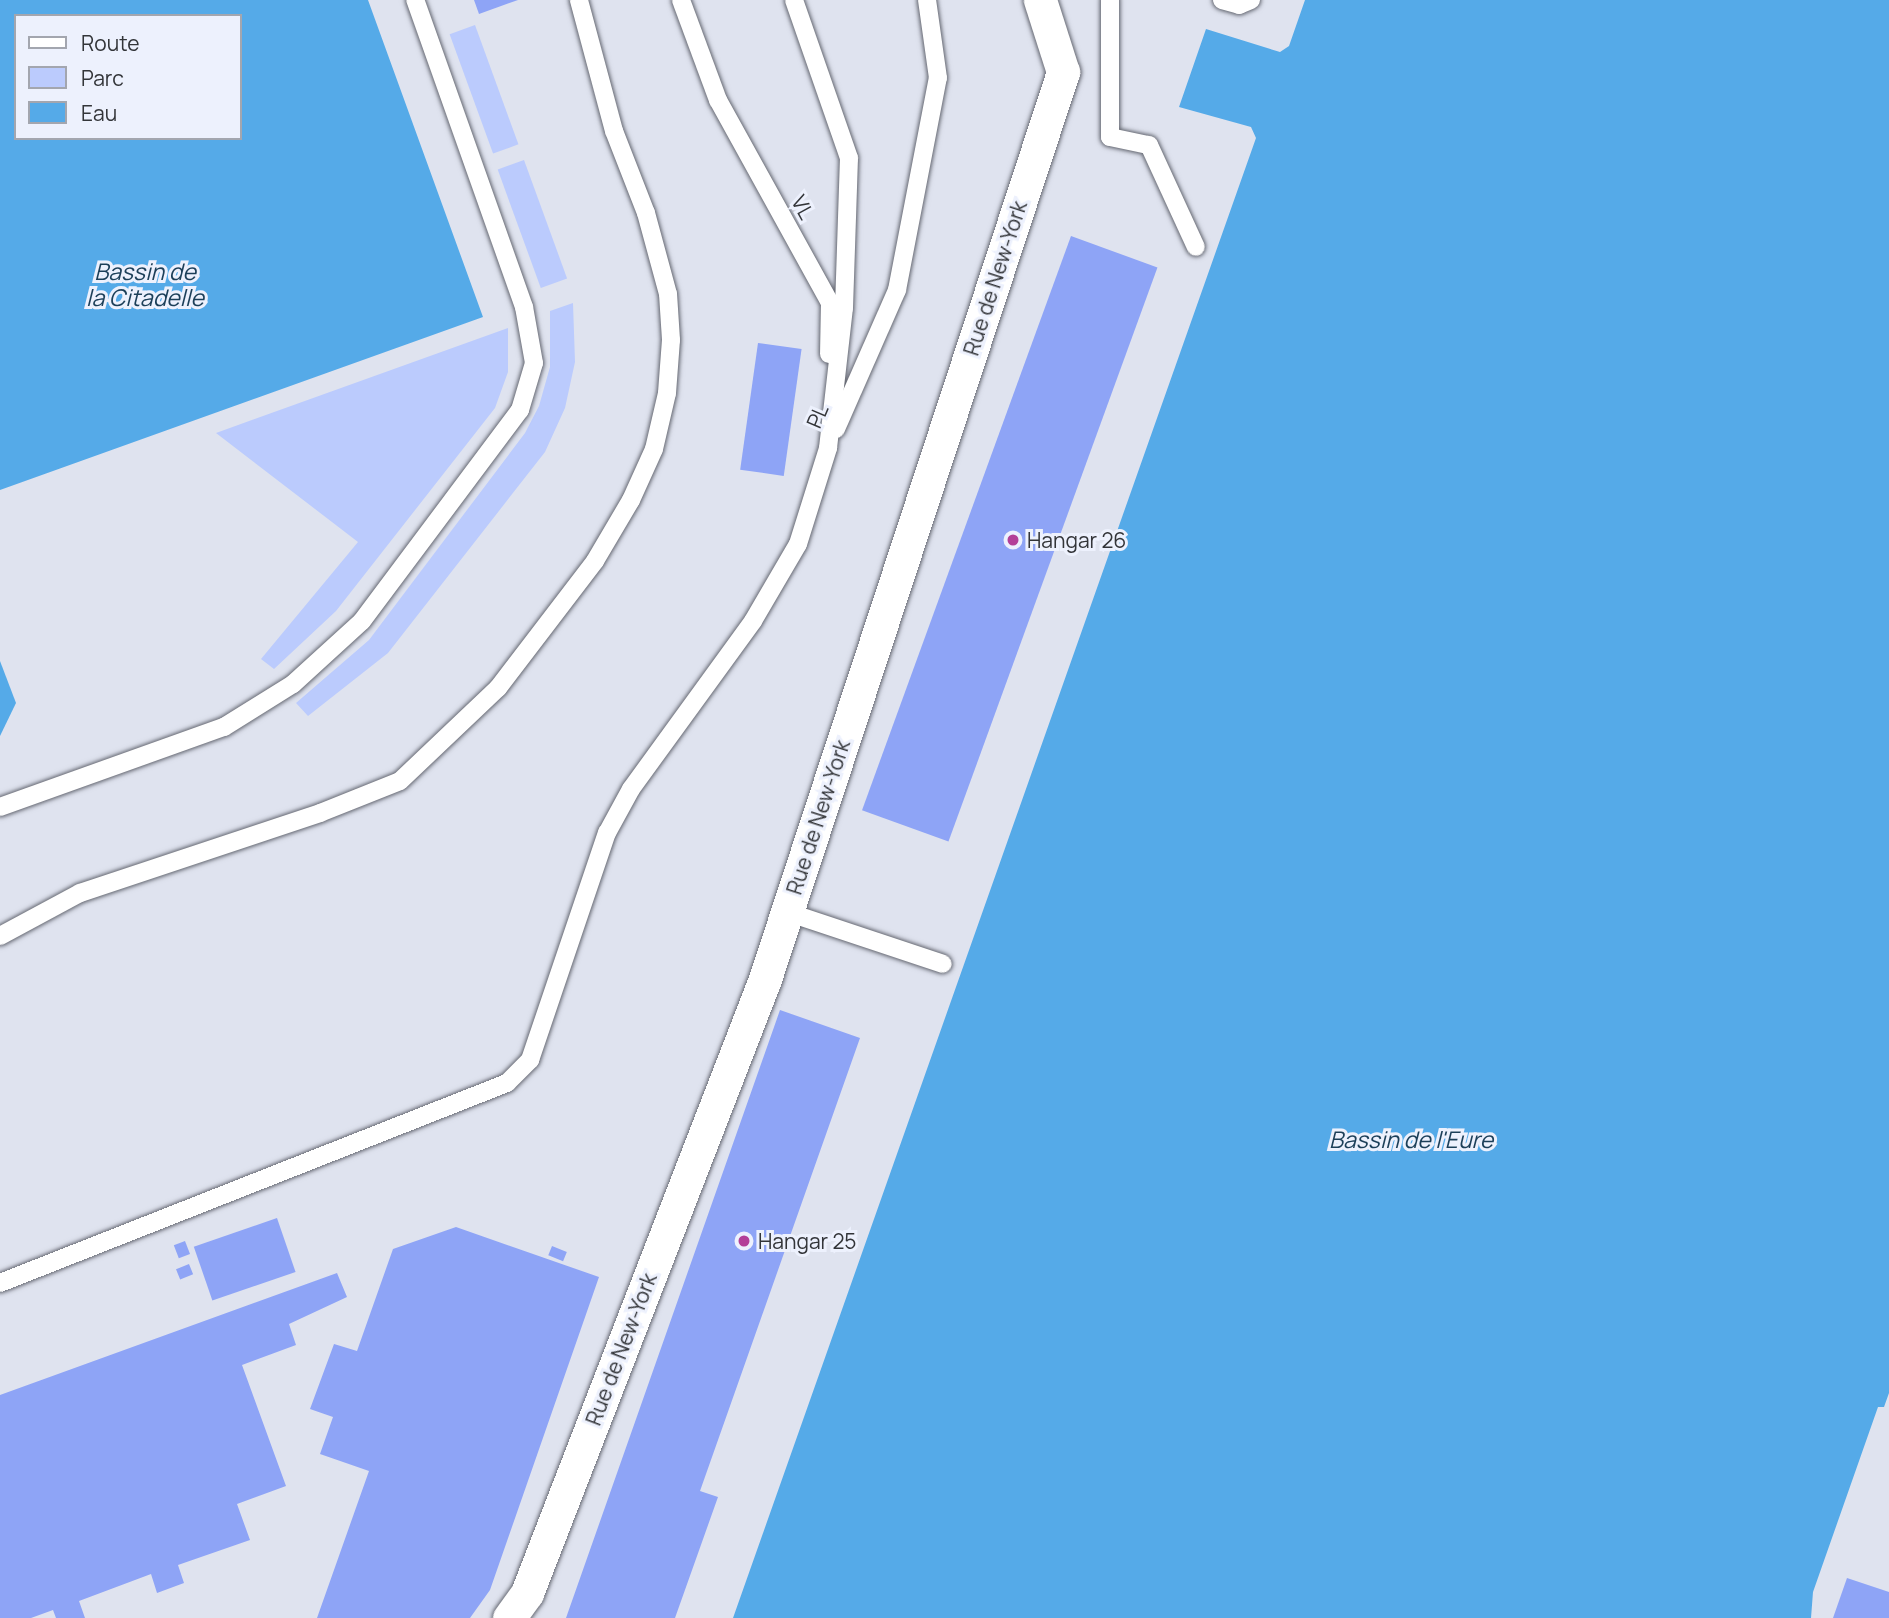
<!DOCTYPE html>
<html>
<head>
<meta charset="utf-8">
<style>
  body { margin:0 }
  #map { position:relative; width:1889px; height:1618px; overflow:hidden; background:#dfe3ef; font-family:Manrope,sans-serif }
  div>[style] { position:absolute }
  .green>* { inset:0; background:#bbcbfd; transform-origin:0 0 }
  .water>* { inset:0; background:#55aae8 }
  .building>* { inset:0; background:#8ea4f6; transform-origin:0 0 }
  .roads { filter:drop-shadow(0 0 2px #656872) drop-shadow(0 0 2px #656872) }
  .lane>* { height:18px; margin:-9px; padding:0 9px; transform-origin:9px; border-radius:9px; background:#fff }
  .street>* { height:33px; margin:-16.5px; padding:0 16.5px; transform-origin:16.5px; border-radius:16.5px; background:#fff }
  .dots>* { width:19px; height:19px; translate:-50% -50%; box-sizing:border-box; border:4px solid #edf1fd; border-radius:50% }
  span { translate:-50% -50%; white-space:nowrap; text-align:center; line-height:1.15; -webkit-text-stroke:6px #edf1fd; paint-order:stroke }
  .street-label { font-size:21px; color:#333539 }
  .poi-label { font-size:21px; color:#333539 }
  .left { translate:0 -50%; text-align:left }
  .water-label { font-size:23px; color:#1c3f59; font-style:italic }
  .legend { position:absolute; left:14px; top:14px; width:228px; height:126px; box-sizing:border-box; background:#edf1fd; border:2px solid #a3a6af; margin:0; padding:9px 12px; list-style:none; font-size:21px; color:#333539 }
  .legend li { display:flex; align-items:center; gap:14px; height:35px }
  .legend b { width:35px; border:2px solid #a3a6af }
</style>
</head>
<body>
<div id="map">
  <div class="green">
    <div style="left:475px;top:25px;width:127px;height:27px;rotate:70deg"></div>
    <div style="left:524px;top:160px;width:126px;height:28px;rotate:70deg"></div>
    <div style="clip-path:polygon(573px 303px,575px 362px,565px 408px,545px 452px,388px 653px,308px 716px,296px 703px,369px 640px,525px 433px,539px 406px,550px 367px,550px 311px)"></div>
    <div style="clip-path:polygon(508px 328px,508px 372px,495px 408px,336px 611px,274px 669px,261px 659px,358px 542px,216px 433px)"></div>
  </div>
  <div class="water">
    <div style="clip-path:polygon(evenodd,0 0,368px 0,483px 317px,0 490px,0 0,16px 16px,240px 16px,240px 138px,16px 138px,16px 16px)"></div>
    <div style="clip-path:polygon(1305px 0,1889px 0,1889px 1393px,1884px 1407px,1878px 1407px,1813px 1592px,1811px 1618px,733px 1618px,1256px 138px,1251px 127px,1179px 107px,1206px 29px,1280px 52px,1289px 46px)"></div>
    <div style="clip-path:polygon(0 661px,16px 703px,0 736px)"></div>
  </div>
  <div class="building">
    <div style="clip-path:polygon(474px 0,518px 0,479px 14px)"></div>
    <div style="left:1071px;top:236px;width:92px;height:611px;rotate:20deg"></div>
    <div style="left:758px;top:343px;width:44px;height:128px;rotate:8deg"></div>
    <div style="clip-path:polygon(780px 1010px,860px 1038px,700px 1491px,718px 1497px,675px 1618px,566px 1618px)"></div>
    <div style="left:277px;top:1218px;width:57px;height:88px;rotate:71deg"></div>
    <div style="clip-path:polygon(456px 1227px,599px 1277px,490px 1590px,470px 1618px,317px 1618px,369px 1471px,320px 1454px,333px 1417px,310px 1409px,334px 1344px,357px 1351px,393px 1249px)"></div>
    <div style="left:185px;top:1241px;width:14px;height:12px;rotate:69deg"></div>
    <div style="left:552px;top:1246px;width:16px;height:10px;rotate:22deg"></div>
    <div style="left:189px;top:1264px;width:11px;height:14px;rotate:68deg"></div>
    <div style="clip-path:polygon(337px 1273px,347px 1297px,289px 1324px,296px 1345px,242px 1365px,286px 1486px,237px 1504px,250px 1540px,178px 1565px,184px 1583px,157px 1593px,151px 1574px,79px 1601px,85px 1618px,56px 1618px,53px 1610px,31px 1618px,0 1618px,0 1395px)"></div>
    <div style="clip-path:polygon(1847px 1578px,1889px 1592px,1889px 1618px,1833px 1618px)"></div>
  </div>
  <div class="roads">
    <div class="lane">
      <div style="left:681px;top:0;width:107px;rotate:69.7deg"></div>
      <div style="left:718px;top:100px;width:232px;rotate:61.1deg"></div>
      <div style="left:830px;top:303px;width:51px;rotate:91.1deg"></div>
      <div style="left:1110px;top:0;width:137px;rotate:90deg"></div>
      <div style="left:1110px;top:137px;width:40px;rotate:12deg"></div>
      <div style="left:1149px;top:145px;width:112px;rotate:65.3deg"></div>
      <div style="left:1222px;top:0;width:18px;rotate:16deg"></div>
      <div style="left:1239px;top:5px;width:13px;rotate:-23deg"></div>
      <div style="left:836px;top:429px;width:152px;rotate:-66.3deg"></div>
      <div style="left:897px;top:290px;width:216px;rotate:-79.1deg"></div>
      <div style="left:938px;top:78px;width:79px;rotate:-98deg"></div>
      <div style="left:0;top:807px;width:238px;rotate:-19.7deg"></div>
      <div style="left:224px;top:727px;width:81px;rotate:-31.9deg"></div>
      <div style="left:293px;top:684px;width:93px;rotate:-42.4deg"></div>
      <div style="left:362px;top:621px;width:264px;rotate:-53.2deg"></div>
      <div style="left:520px;top:410px;width:49px;rotate:-73.4deg"></div>
      <div style="left:534px;top:363px;width:57px;rotate:-100.1deg"></div>
      <div style="left:524px;top:307px;width:326px;rotate:-109.5deg"></div>
      <div style="left:787px;top:912px;width:164px;rotate:18.4deg"></div>
      <div style="left:0;top:936px;width:91px;rotate:-28.3deg"></div>
      <div style="left:80px;top:893px;width:253px;rotate:-18.4deg"></div>
      <div style="left:320px;top:813px;width:86px;rotate:-21.8deg"></div>
      <div style="left:400px;top:781px;width:135px;rotate:-43.5deg"></div>
      <div style="left:498px;top:688px;width:160px;rotate:-52.6deg"></div>
      <div style="left:595px;top:561px;width:71px;rotate:-59.5deg"></div>
      <div style="left:631px;top:500px;width:56px;rotate:-65.7deg"></div>
      <div style="left:654px;top:449px;width:57px;rotate:-76.9deg"></div>
      <div style="left:667px;top:393px;width:53px;rotate:-85.7deg"></div>
      <div style="left:671px;top:340px;width:46px;rotate:-93.7deg"></div>
      <div style="left:668px;top:294px;width:84px;rotate:-105.2deg"></div>
      <div style="left:646px;top:213px;width:88px;rotate:-111.3deg"></div>
      <div style="left:614px;top:131px;width:136px;rotate:-105deg"></div>
      <div style="left:0;top:1283px;width:545px;rotate:-21.53deg"></div>
      <div style="left:507px;top:1083px;width:33px;rotate:-45deg"></div>
      <div style="left:530px;top:1060px;width:240px;rotate:-71.3deg"></div>
      <div style="left:607px;top:833px;width:50px;rotate:-61.4deg"></div>
      <div style="left:631px;top:789px;width:208px;rotate:-54deg"></div>
      <div style="left:753px;top:621px;width:89px;rotate:-59.7deg"></div>
      <div style="left:798px;top:544px;width:101px;rotate:-72.6deg"></div>
      <div style="left:828px;top:448px;width:141px;rotate:-83.5deg"></div>
      <div style="left:844px;top:308px;width:150px;rotate:-88.1deg"></div>
      <div style="left:849px;top:158px;width:167px;rotate:-109.2deg"></div>
    </div>
    <div class="street">
      <div style="left:509px;top:1618px;width:31px;rotate:-54deg"></div>
      <div style="left:527px;top:1593px;width:659px;rotate:-68.81deg"></div>
      <div style="left:765px;top:979px;width:955px;rotate:-71.81deg"></div>
      <div style="left:1063px;top:72px;width:76px;rotate:-107.7deg"></div>
    </div>
  </div>
  <div class="dots">
    <div style="left:1013px;top:540px;background:#b33f98"></div>
    <div style="left:744px;top:1241px;background:#b33f98"></div>
  </div>
  <div class="street-label">
    <span style="left:803px;top:207px;rotate:61deg">VL</span>
    <span style="left:995px;top:278px;rotate:-72deg">Rue de New-York</span>
    <span style="left:817px;top:416px;rotate:-67deg">PL</span>
    <span style="left:818px;top:817px;rotate:-72deg">Rue de New-York</span>
    <span style="left:621px;top:1349px;rotate:-69deg">Rue de New-York</span>
  </div>
  <div class="poi-label">
    <span class="left" style="left:1027px;top:540px">Hangar 26</span>
    <span class="left" style="left:758px;top:1241px">Hangar 25</span>
  </div>
  <div class="water-label">
    <span style="left:145px;top:284px">Bassin de<br>la Citadelle</span>
    <span style="left:1411px;top:1139px">Bassin de l'Eure</span>
  </div>
  <ul class="legend">
  <li><b style="height:9px;background:#fff"></b>Route</li>
  <li><b style="height:19px;background:#bbcbfd"></b>Parc</li>
  <li><b style="height:19px;background:#55aae8"></b>Eau</li>
  </ul>
</div>
</body>
</html>
